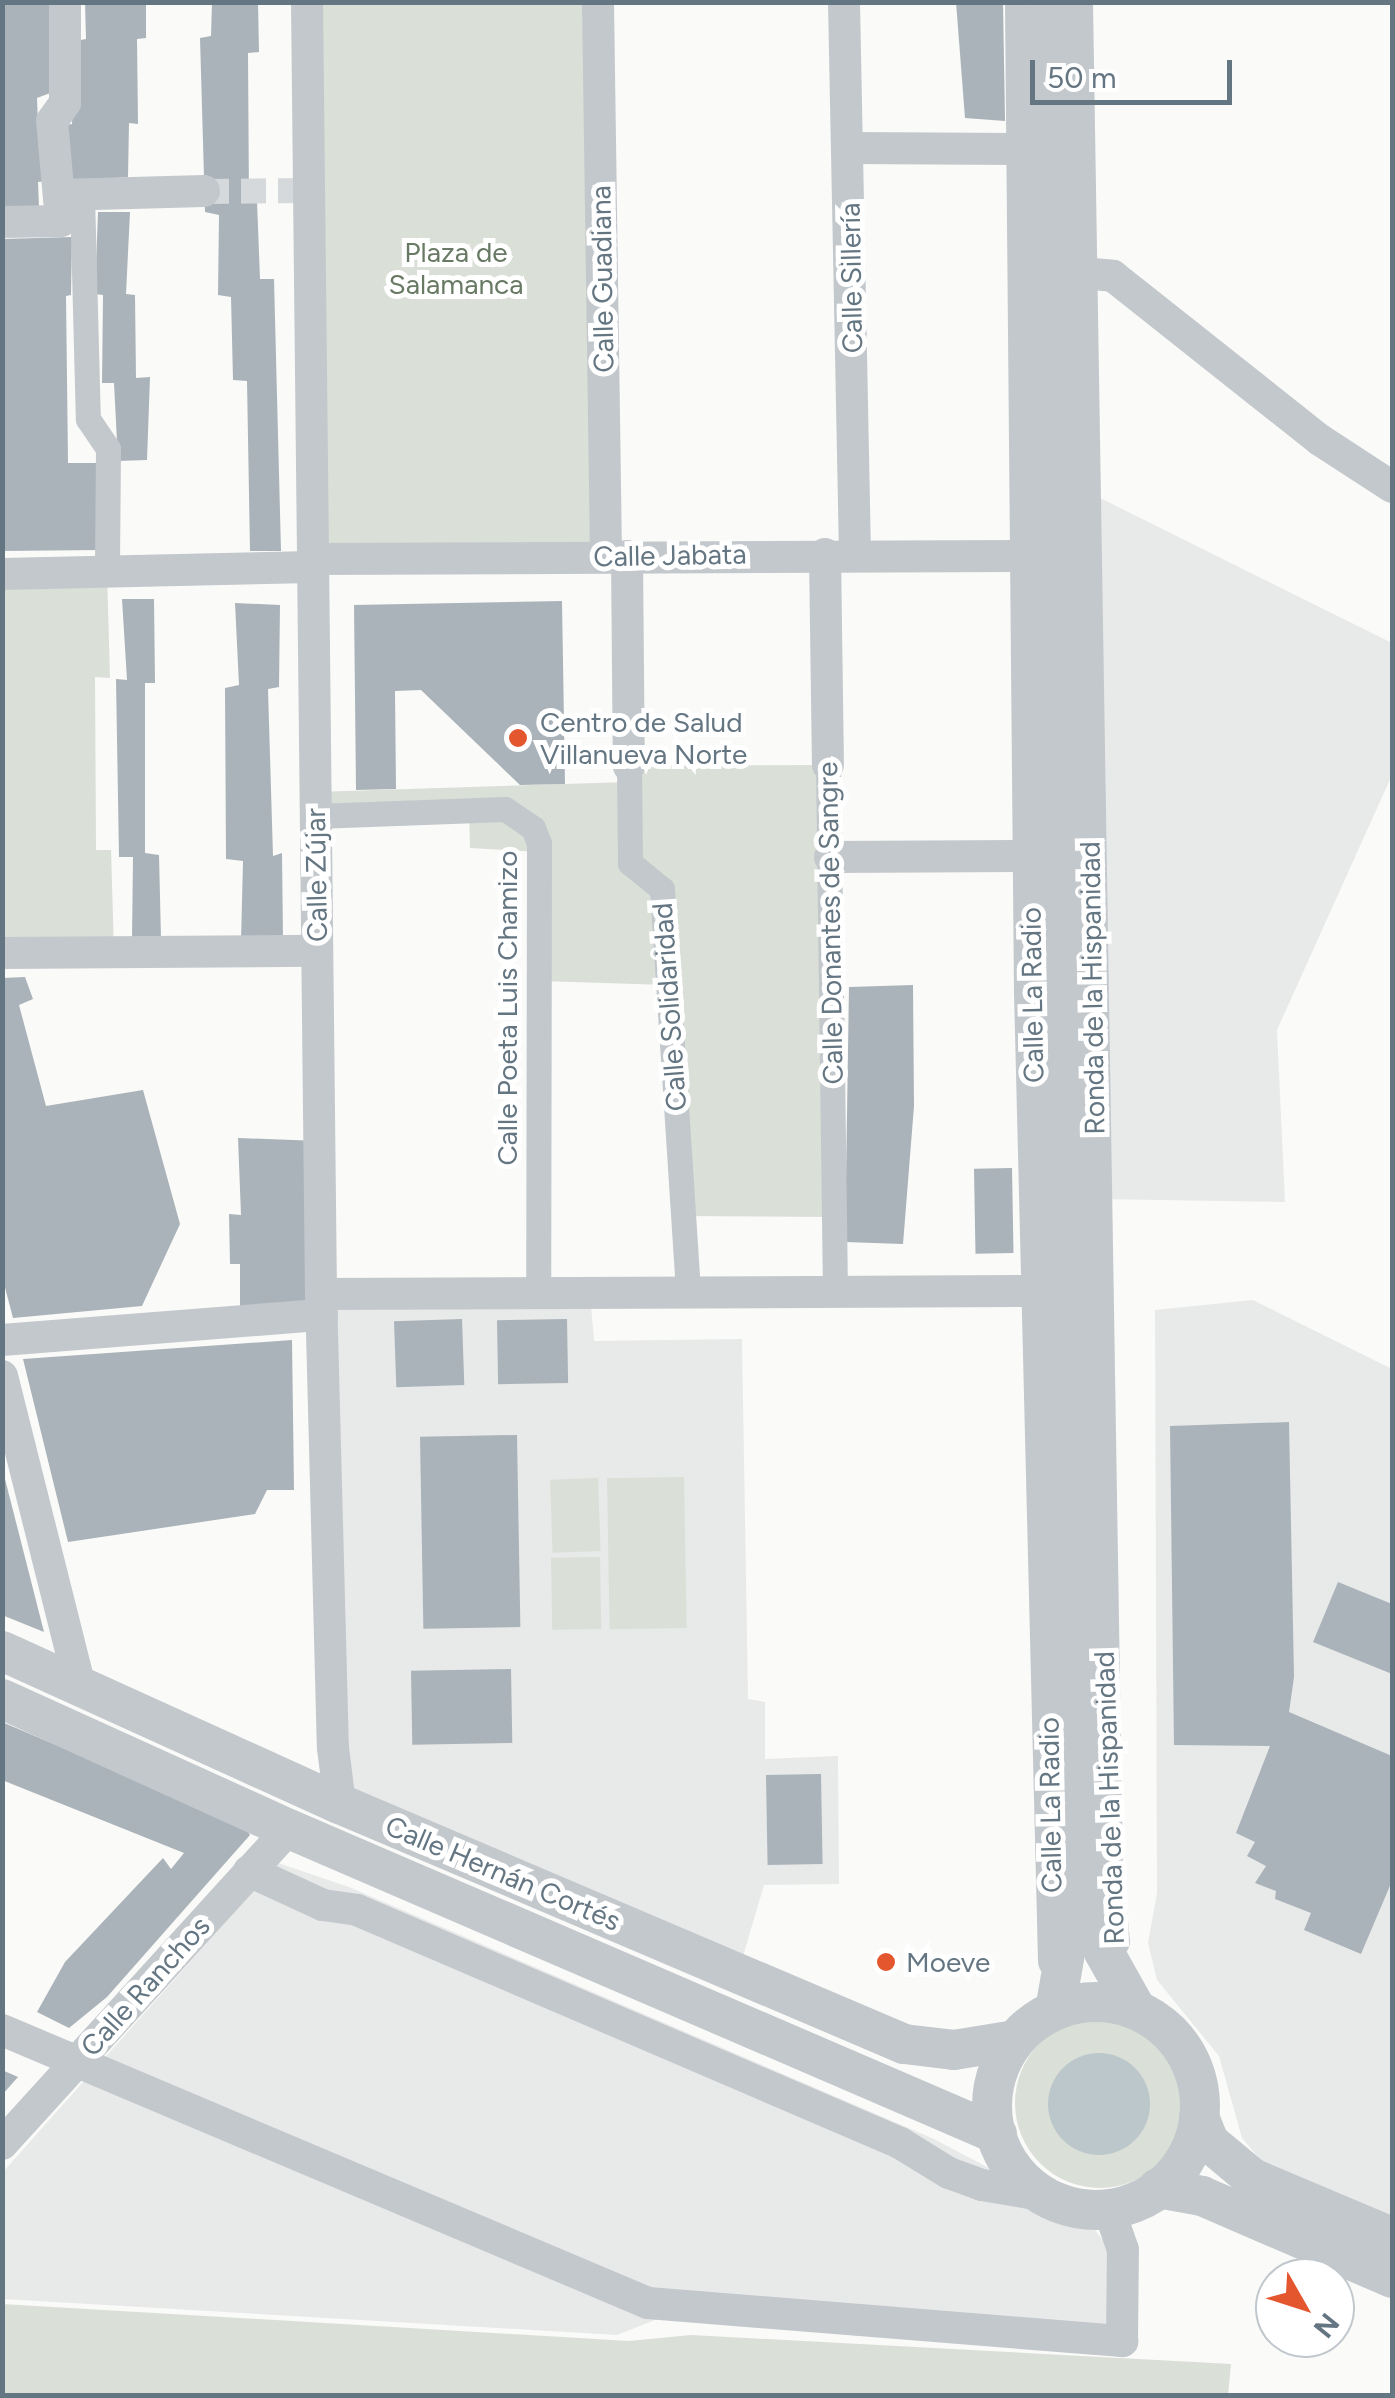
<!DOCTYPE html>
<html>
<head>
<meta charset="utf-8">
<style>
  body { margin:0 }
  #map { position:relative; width:1395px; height:2398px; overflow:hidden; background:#fafaf8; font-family:Figtree,sans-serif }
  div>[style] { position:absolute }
  .built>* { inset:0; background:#e8e9e9 }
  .green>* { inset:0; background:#dadfd7; transform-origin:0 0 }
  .round { border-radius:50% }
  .water>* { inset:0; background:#bbc7cb }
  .building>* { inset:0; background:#aab3b9; transform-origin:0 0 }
  .pedestrian-tunnel>* { height:25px; margin-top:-12.5px; transform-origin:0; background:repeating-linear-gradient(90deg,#d5d9db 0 25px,transparent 0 37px) }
  .pedestrian>* { height:25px; margin:-12.5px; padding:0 12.5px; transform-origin:12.5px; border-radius:12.5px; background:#c3c8cc }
  .minor>* { height:32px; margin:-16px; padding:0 16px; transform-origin:16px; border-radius:16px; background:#c3c8cc }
  .tertiary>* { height:40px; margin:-20px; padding:0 20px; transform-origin:20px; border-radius:20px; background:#c3c8cc }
  .tertiary>.ring { margin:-20px; padding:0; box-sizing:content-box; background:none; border:40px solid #c3c8cc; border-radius:50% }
  .dots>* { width:28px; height:28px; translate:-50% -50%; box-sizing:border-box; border:5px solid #fff; border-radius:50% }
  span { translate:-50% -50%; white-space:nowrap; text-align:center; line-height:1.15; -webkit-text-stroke:10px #fff; paint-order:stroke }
  .park-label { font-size:28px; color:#687a64 }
  .street-label { font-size:28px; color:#657683 }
  .poi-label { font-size:28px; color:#657683 }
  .left { translate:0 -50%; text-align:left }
  .frame { position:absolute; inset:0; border:5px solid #657683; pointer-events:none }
  .north { position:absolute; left:1255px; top:2258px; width:100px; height:100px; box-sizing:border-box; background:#fff; border:2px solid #c1c8cd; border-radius:50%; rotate:129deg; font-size:28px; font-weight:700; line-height:40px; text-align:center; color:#657683 }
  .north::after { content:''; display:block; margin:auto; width:35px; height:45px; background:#e4572e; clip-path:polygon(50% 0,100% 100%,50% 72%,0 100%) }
  .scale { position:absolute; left:1030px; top:60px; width:202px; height:45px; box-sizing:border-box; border:5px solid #657683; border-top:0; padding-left:12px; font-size:30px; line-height:35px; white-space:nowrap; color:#657683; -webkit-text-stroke:8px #fff; paint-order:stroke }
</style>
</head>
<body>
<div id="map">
  <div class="built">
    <div style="clip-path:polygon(1084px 490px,1392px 643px,1392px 775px,1277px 1030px,1285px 1202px,1095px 1199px)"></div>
    <div style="clip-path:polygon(590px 1293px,594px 1341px,742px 1339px,748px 1699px,765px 1702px,765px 1759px,838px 1756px,839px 1884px,764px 1885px,738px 1973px,340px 1804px,321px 1294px)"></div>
    <div style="clip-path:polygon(1253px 1300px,1392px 1369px,1392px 2286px,1287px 2191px,1242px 2138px,1219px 2056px,1157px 1980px,1148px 1943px,1157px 1893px,1155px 1310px)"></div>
    <div style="clip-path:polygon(278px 1863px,349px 1887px,934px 2139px,1088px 2220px,1111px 2252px,1107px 2346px,665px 2316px,617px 2335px,3px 2299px,3px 2172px)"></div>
  </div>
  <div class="green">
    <div style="left:307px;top:3px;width:291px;height:556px"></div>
    <div style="clip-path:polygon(107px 572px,110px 678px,95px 677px,96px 850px,111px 850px,114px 952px,2px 939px,2px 574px)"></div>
    <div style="clip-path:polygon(828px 765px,834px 1217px,683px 1216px,668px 985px,539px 981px,539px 852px,470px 848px,469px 811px,316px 816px,315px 792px,629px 782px,629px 766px)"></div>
    <div style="left:684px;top:1477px;width:151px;height:77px;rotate:89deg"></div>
    <div style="left:598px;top:1478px;width:73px;height:48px;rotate:88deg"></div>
    <div style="left:600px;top:1557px;width:72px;height:49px;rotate:89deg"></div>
    <div class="round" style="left:1015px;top:2018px;width:170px;height:170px"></div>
    <div style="clip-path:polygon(2px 2304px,629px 2341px,691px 2335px,1231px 2364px,1228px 2396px,3px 2396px)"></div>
  </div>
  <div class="water">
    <div class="round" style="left:1048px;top:2053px;width:102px;height:102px"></div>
  </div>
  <div class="building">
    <div style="clip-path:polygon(2px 2px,59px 2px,53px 92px,37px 98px,39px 151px,46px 181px,38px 182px,39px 208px,2px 211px)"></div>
    <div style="clip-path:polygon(85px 2px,146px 2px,146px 38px,137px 39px,138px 124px,129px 123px,128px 177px,72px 182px,60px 126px,72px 124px,75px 41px,86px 39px)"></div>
    <div style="clip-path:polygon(212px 2px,258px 2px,259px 52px,248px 53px,249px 201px,257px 201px,260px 279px,274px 279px,281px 551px,250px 551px,247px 381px,233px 380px,231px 297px,218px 295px,219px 215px,205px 212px,200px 38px,211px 36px)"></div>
    <div style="clip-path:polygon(956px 2px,1003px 2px,1005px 121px,965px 118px)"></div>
    <div style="clip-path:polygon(98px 212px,130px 212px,126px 294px,135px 295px,136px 378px,150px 377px,147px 460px,118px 461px,114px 383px,102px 383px,103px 295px,95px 294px)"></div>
    <div style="clip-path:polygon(72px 237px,71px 295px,66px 296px,68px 463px,102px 463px,99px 550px,2px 551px,2px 239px)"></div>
    <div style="clip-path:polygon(122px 599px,154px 599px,155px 683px,145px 683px,145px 853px,159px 855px,161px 939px,132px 939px,133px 857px,119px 857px,116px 679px,127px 680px)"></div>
    <div style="clip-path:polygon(562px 601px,565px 784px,520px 785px,421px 690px,395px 691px,396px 789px,356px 790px,354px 605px)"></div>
    <div style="clip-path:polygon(235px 603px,280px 605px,279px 687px,268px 689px,273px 856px,282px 853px,283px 939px,241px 941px,243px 861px,226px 859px,225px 688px,239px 685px)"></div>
    <div style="clip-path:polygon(25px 977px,33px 999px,19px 1005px,46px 1106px,143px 1090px,180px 1224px,142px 1306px,13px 1318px,2px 1276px,2px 978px)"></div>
    <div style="clip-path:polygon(913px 985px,914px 1106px,903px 1244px,845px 1242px,849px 987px)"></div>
    <div style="clip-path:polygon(238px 1138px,319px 1141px,322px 1315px,240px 1322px,240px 1264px,230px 1264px,229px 1214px,241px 1215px)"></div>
    <div style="left:1012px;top:1168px;width:85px;height:38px;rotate:89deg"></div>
    <div style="left:462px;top:1319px;width:66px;height:68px;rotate:88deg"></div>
    <div style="left:567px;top:1319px;width:64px;height:70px;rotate:89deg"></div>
    <div style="clip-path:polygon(292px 1340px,294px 1490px,267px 1490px,255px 1514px,68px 1542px,23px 1359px)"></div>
    <div style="clip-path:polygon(1289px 1422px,1294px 1677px,1289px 1712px,1392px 1756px,1392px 1881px,1361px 1954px,1304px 1930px,1311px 1913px,1275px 1899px,1276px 1891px,1255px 1883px,1266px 1866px,1247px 1856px,1255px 1842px,1236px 1833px,1270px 1746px,1174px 1745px,1170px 1426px)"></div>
    <div style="left:517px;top:1435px;width:192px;height:97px;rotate:89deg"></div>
    <div style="clip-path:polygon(2px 1475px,4px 1475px,44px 1632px,2px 1615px)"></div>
    <div style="clip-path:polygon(1338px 1582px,1392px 1604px,1392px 1674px,1313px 1642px)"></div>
    <div style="left:511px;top:1669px;width:74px;height:100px;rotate:89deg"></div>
    <div style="clip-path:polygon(2px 1722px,244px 1825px,250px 1835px,107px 1997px,69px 2028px,37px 2012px,65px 1962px,163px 1858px,171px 1869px,184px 1853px,2px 1780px)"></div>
    <div style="left:821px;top:1774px;width:90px;height:55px;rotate:89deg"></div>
    <div style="clip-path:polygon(2px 2070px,18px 2077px,2px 2095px)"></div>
  </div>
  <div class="pedestrian-tunnel">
    <div style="left:204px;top:191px;width:105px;rotate:-0.5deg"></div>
  </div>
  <div class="pedestrian">
    <div style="left:82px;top:195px;width:224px;rotate:88.5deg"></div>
    <div style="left:88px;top:419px;width:36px;rotate:56deg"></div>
    <div style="left:108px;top:449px;width:123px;rotate:90.5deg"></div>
    <div style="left:828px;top:765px;width:527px;rotate:89.24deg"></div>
    <div style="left:629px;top:766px;width:97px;rotate:89.4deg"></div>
    <div style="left:630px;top:863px;width:41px;rotate:39.1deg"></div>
    <div style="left:662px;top:889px;width:404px;rotate:86.3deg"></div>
    <div style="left:316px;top:816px;width:189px;rotate:-2.1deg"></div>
    <div style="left:505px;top:809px;width:34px;rotate:34deg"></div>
    <div style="left:533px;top:828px;width:16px;rotate:68deg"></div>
    <div style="left:539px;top:843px;width:450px;rotate:90.1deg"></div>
  </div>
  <div class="minor">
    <div style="left:307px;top:2px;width:1292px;rotate:89.38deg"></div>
    <div style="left:321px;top:1294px;width:454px;rotate:88.5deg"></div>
    <div style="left:333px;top:1748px;width:56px;rotate:82.9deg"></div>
    <div style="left:598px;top:2px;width:554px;rotate:89.17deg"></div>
    <div style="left:844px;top:2px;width:552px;rotate:88.86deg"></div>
    <div style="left:1021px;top:2px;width:990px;rotate:89.48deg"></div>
    <div style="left:1030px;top:992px;width:970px;rotate:88.58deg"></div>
    <div style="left:1077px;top:2px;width:1863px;rotate:89.08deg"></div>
    <div style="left:1107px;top:1865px;width:77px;rotate:84.8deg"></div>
    <div style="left:849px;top:148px;width:174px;rotate:0.3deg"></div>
    <div style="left:59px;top:195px;width:145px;rotate:-1.6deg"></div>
    <div style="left:2px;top:222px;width:59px;rotate:-1deg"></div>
    <div style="left:61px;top:221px;width:100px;rotate:-95.1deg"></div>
    <div style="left:52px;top:121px;width:22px;rotate:-54deg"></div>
    <div style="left:65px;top:103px;width:101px;rotate:-90deg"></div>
    <div style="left:1081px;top:273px;width:32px;rotate:5deg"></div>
    <div style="left:1113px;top:276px;width:264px;rotate:38.4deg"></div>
    <div style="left:1320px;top:440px;width:86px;rotate:33.1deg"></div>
    <div style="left:825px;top:554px;width:211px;rotate:89.2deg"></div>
    <div style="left:627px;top:556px;width:210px;rotate:89.5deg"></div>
    <div style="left:313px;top:559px;width:715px;rotate:-0.24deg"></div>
    <div style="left:2px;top:574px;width:311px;rotate:-1.3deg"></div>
    <div style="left:830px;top:857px;width:199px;rotate:-0.3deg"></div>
    <div style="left:2px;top:953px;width:315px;rotate:-0.4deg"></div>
    <div style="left:321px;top:1294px;width:718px;rotate:-0.24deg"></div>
    <div style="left:2px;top:1340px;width:321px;rotate:-4.5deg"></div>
    <div style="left:2px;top:1376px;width:320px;rotate:75.9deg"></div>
    <div style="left:249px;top:1871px;width:81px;rotate:24.7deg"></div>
    <div style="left:323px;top:1905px;width:34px;rotate:8deg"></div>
    <div style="left:357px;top:1910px;width:591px;rotate:23.22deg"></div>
    <div style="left:900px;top:2143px;width:57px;rotate:31.5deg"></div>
    <div style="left:949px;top:2173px;width:35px;rotate:20deg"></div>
    <div style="left:982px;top:2185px;width:60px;rotate:9.6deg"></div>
    <div style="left:2px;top:2030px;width:701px;rotate:22.91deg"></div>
    <div style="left:648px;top:2303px;width:476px;rotate:4.6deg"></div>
    <div style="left:1122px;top:2341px;width:91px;rotate:-89.4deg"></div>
    <div style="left:1123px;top:2250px;width:43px;rotate:-108.9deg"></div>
    <div style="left:2px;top:2144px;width:426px;rotate:-47.7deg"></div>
  </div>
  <div class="tertiary">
    <div style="left:1049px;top:2px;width:1864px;rotate:89.05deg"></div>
    <div style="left:1080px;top:1866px;width:146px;rotate:99.8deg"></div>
    <div style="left:2px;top:1651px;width:371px;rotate:24.4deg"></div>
    <div style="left:340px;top:1804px;width:613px;rotate:23.05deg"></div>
    <div style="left:904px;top:2044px;width:50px;rotate:6.8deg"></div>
    <div style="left:954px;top:2050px;width:62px;rotate:-9.3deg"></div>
    <div style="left:2px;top:1699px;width:315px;rotate:24.4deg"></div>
    <div style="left:289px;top:1829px;width:771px;rotate:23.31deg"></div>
    <div style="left:1082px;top:1875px;width:80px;rotate:74.1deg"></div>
    <div style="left:1104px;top:1952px;width:65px;rotate:60.7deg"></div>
    <div class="ring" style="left:992px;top:2002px;width:168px;height:168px"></div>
    <div style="left:1199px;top:2117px;width:27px;rotate:68deg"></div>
    <div style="left:1209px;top:2142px;width:56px;rotate:39.9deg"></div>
    <div style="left:1252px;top:2178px;width:152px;rotate:22.9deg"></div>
    <div style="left:1158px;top:2188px;width:45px;rotate:10.3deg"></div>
    <div style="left:1202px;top:2196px;width:207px;rotate:23.3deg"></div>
  </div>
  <div class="dots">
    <div style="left:518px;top:738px;background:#e4572e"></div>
    <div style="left:886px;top:1962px;background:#e4572e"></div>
  </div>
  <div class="park-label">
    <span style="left:456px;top:268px">Plaza de<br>Salamanca</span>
  </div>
  <div class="street-label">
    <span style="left:851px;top:278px;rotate:-91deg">Calle Sillería</span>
    <span style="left:602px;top:279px;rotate:-91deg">Calle Guadiana</span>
    <span style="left:670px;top:555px;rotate:-1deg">Calle Jabata</span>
    <span style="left:316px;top:875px;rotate:-91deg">Calle Zújar</span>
    <span style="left:830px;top:923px;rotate:-91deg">Calle Donantes de Sangre</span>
    <span style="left:1092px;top:988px;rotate:-91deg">Ronda de la Hispanidad</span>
    <span style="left:1032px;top:995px;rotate:-91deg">Calle La Radio</span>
    <span style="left:669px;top:1007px;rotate:-94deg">Calle Solidaridad</span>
    <span style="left:507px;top:1008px;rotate:-90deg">Calle Poeta Luis Chamizo</span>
    <span style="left:1109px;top:1798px;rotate:-92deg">Ronda de la Hispanidad</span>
    <span style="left:1050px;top:1805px;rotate:-91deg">Calle La Radio</span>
    <span style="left:503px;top:1873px;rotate:23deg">Calle Hernán Cortés</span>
    <span style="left:145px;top:1986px;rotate:-48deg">Calle Ranchos</span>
  </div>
  <div class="poi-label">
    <span class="left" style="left:540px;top:738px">Centro de Salud<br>Villanueva Norte</span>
    <span class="left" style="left:906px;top:1962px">Moeve</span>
  </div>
  <div class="frame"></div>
  <div class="north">N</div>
  <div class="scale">50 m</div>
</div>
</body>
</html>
